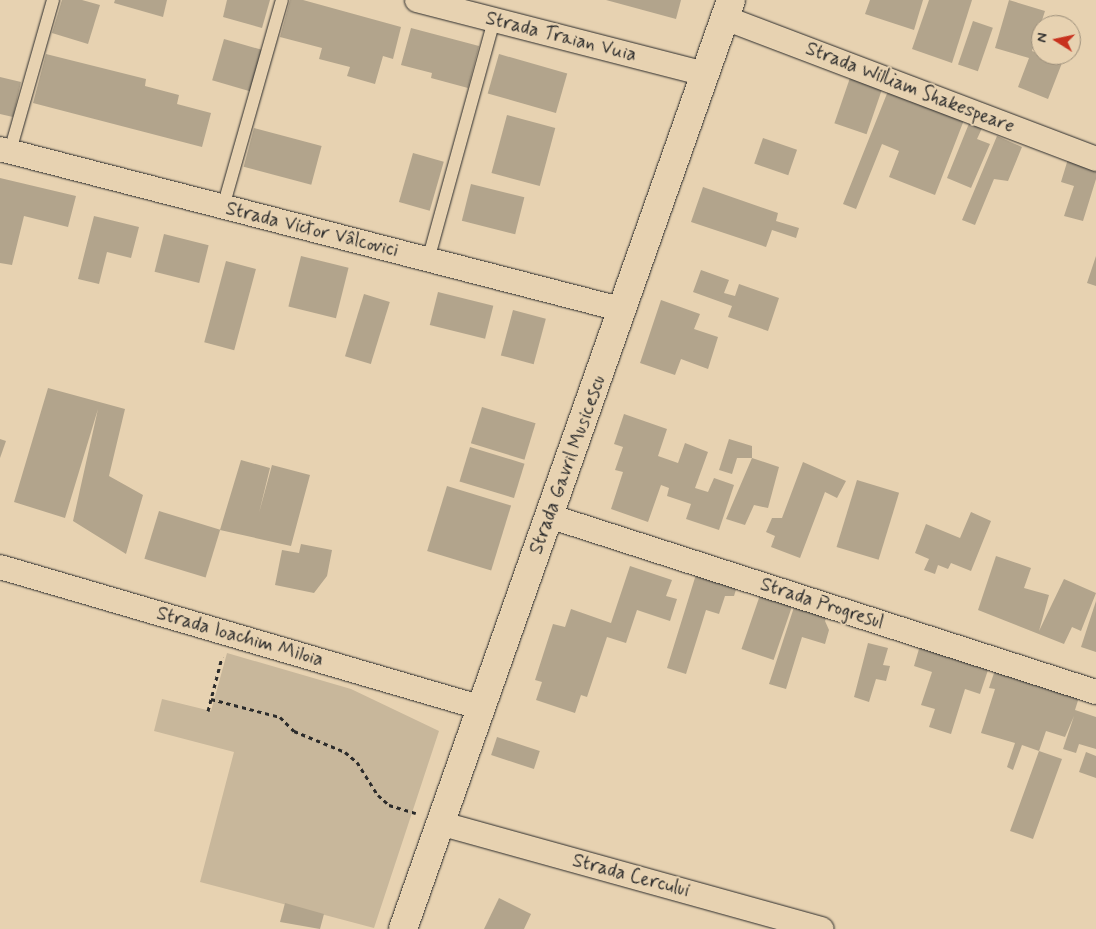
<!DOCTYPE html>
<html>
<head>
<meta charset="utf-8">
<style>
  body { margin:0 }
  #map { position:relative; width:1096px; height:929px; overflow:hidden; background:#e7d2b1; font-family:Mynerve,sans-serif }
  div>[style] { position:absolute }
  .green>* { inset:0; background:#c8b79b }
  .building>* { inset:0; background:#b2a48c; transform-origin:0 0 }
  .path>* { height:3px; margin-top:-1.5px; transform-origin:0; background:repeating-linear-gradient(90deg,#2b2b2b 0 4px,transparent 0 8px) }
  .roads { filter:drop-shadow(0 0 1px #2b2b2b) drop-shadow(0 0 1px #2b2b2b) }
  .service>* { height:12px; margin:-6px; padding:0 6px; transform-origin:6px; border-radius:6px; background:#e7d2b1 }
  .minor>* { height:24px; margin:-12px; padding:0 12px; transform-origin:12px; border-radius:12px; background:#e7d2b1 }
  .tertiary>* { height:28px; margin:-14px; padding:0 14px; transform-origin:14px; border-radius:14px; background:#e7d2b1 }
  span { translate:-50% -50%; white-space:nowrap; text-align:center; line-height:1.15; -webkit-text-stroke:4px #e7d2b1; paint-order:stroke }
  .street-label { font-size:19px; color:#2b2b2b }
  .north { position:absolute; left:1031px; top:15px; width:50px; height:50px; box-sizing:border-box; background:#e7d2b1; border:1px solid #9c8f7b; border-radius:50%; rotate:280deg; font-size:14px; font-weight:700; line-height:20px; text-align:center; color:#2b2b2b }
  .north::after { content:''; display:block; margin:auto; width:18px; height:22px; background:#c8321e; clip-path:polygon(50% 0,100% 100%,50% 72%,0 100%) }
</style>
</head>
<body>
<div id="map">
  <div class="green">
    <div style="clip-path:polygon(227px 653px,351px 689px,439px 731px,374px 928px,200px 882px,234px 752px,154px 731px,162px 699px,211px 711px)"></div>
  </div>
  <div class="building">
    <div style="clip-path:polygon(62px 0,82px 0,100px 5px,88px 44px,52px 33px)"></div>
    <div style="clip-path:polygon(115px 0,167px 0,163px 17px,114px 3px)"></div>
    <div style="clip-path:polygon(227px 0,270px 0,262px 28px,223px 17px)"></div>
    <div style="clip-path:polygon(290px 0,303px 0,401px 27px,393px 59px,383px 56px,375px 84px,347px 76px,350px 67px,319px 59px,322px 48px,280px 37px)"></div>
    <div style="clip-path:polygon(606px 0,681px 0,676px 19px)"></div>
    <div style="clip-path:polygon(870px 0,923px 0,914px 30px,865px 14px)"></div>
    <div style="clip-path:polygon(929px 0,972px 0,952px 63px,912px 49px)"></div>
    <div style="clip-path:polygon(1009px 0,1045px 11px,1032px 51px,1062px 63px,1048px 99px,1018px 87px,1029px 58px,995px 48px)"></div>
    <div style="left:973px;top:21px;width:21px;height:46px;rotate:19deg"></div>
    <div style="clip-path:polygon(411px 28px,479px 46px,468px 88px,431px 78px,432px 73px,401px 65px)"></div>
    <div style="left:224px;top:39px;width:41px;height:43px;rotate:16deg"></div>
    <div style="clip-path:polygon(46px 54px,146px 79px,145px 86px,179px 95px,177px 104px,211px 113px,202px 147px,33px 103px)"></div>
    <div style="left:499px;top:54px;width:71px;height:41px;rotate:16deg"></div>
    <div style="left:851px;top:75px;width:34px;height:51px;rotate:19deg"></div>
    <div style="clip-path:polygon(0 77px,21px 82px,13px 117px,0 114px)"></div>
    <div style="clip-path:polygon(890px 86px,964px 120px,935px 195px,889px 177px,899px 151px,882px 144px,856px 209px,843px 204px)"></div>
    <div style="left:507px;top:115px;width:50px;height:60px;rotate:15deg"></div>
    <div style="clip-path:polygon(970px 121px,983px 126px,977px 139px,990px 144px,971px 188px,947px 178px)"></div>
    <div style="left:254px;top:128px;width:70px;height:40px;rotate:15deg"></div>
    <div style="clip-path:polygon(997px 136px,1022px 147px,1008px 181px,994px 179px,975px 225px,962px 220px)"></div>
    <div style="left:763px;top:138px;width:36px;height:27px;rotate:19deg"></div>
    <div style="left:413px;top:153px;width:32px;height:51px;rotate:16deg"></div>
    <div style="clip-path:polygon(1068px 159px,1096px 168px,1096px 179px,1083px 221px,1064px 216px,1074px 186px,1061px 182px)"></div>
    <div style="clip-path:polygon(0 178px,76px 196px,68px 227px,24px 216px,12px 265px,0 263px)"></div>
    <div style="left:471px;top:184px;width:55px;height:38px;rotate:14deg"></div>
    <div style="clip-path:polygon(703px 187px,778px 213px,776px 221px,799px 228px,796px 238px,772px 230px,766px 247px,691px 222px)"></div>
    <div style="clip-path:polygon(94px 216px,139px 227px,131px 258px,107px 252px,99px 284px,78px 279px)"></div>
    <div style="left:164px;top:234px;width:46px;height:39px;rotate:14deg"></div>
    <div style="left:301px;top:256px;width:49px;height:52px;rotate:14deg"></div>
    <div style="clip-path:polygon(1096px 256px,1096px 286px,1087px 283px)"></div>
    <div style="left:226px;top:261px;width:31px;height:84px;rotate:15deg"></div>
    <div style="clip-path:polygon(701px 270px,729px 280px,724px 293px,735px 296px,739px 284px,779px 298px,768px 331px,728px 317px,732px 306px,693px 292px)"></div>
    <div style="left:438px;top:292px;width:57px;height:34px;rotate:14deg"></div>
    <div style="left:364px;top:294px;width:27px;height:65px;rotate:17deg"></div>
    <div style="clip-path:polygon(661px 300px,700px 314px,694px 329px,718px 337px,708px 369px,681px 359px,675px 375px,640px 363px)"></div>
    <div style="left:513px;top:310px;width:34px;height:47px;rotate:15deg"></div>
    <div style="clip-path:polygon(48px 388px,125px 409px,109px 476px,143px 495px,126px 554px,73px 521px,98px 409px,65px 518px,14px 502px)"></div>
    <div style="left:482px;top:407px;width:56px;height:38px;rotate:17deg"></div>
    <div style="clip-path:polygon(624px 414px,667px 429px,658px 456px,678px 463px,685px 443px,708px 452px,695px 488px,708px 492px,714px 478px,734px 485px,719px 530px,686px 519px,691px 504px,667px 496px,669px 488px,661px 485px,648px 522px,611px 509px,623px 472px,615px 470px,623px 447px,614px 444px)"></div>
    <div style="clip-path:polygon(0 439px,6px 441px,0 458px)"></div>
    <div style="clip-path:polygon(729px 439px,752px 446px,752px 458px,779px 467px,768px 508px,754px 505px,745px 525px,726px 519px,752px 458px,737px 458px,732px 474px,719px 470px)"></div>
    <div style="left:470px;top:447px;width:57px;height:36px;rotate:17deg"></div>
    <div style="clip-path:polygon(241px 460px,270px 468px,259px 513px,272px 465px,310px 475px,291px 546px,220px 530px)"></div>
    <div style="clip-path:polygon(803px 462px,846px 481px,837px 498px,825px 492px,800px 558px,771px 547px,775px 536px,766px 532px,772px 518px,782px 518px)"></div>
    <div style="left:857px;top:480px;width:44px;height:70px;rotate:17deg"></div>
    <div style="left:447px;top:486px;width:67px;height:68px;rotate:17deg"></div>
    <div style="left:159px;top:511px;width:64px;height:50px;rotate:17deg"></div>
    <div style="clip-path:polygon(971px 512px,991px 521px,971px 571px,951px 563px,948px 569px,938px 565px,935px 574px,924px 570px,929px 559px,915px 553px,926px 524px,960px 538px)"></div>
    <div style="clip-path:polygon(301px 544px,332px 550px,327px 576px,314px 593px,275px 585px,282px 550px,299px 553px)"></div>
    <div style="clip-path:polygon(996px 556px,1031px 568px,1024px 588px,1049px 595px,1039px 631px,1064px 579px,1096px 593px,1081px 631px,1072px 627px,1064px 644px,978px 610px)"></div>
    <div style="clip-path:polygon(630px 566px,672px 580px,666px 596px,677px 599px,670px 621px,637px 610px,626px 643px,607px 637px,587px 697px,581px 695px,575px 713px,536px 700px,542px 682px,535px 680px,553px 624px,565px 627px,571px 609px,611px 623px)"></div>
    <div style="clip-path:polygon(698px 568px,739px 580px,734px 596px,725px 596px,719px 614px,706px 610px,686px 674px,667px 668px)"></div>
    <div style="left:760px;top:595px;width:34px;height:57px;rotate:19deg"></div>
    <div style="clip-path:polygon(796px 601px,829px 612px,825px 621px,829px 630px,825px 644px,802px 637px,786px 689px,769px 684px)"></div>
    <div style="clip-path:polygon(1096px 601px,1096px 652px,1081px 647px)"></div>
    <div style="clip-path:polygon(921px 642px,990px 664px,980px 694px,965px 689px,951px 734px,929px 727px,935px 709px,921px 705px,932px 672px,914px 666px)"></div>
    <div style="clip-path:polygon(868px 643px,888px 648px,883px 665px,890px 666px,886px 681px,876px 679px,869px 702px,854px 697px)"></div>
    <div style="clip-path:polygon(995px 670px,1080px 694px,1075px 710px,1096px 717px,1096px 749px,1079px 744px,1076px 753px,1063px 749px,1074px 716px,1065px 737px,1046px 731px,1039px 751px,1062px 759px,1033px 839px,1010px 831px,1039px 751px,1022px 745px,1013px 770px,1007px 767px,1015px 743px,981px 733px,995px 689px,989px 688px)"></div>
    <div style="left:497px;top:737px;width:45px;height:19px;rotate:18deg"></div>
    <div style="clip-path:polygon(1086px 752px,1096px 756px,1096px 778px,1079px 772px)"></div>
    <div style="clip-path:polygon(499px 898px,531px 914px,524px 929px,484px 929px)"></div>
    <div style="clip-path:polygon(285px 903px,324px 914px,320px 929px,280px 922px)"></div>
  </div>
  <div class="path">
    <div style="left:211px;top:699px;width:71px;rotate:14.6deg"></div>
    <div style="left:280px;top:717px;width:20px;rotate:45deg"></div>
    <div style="left:294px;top:731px;width:55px;rotate:22.4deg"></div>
    <div style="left:345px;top:752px;width:16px;rotate:40deg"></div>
    <div style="left:357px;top:762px;width:39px;rotate:58deg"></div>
    <div style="left:378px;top:795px;width:15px;rotate:42deg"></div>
    <div style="left:389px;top:805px;width:28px;rotate:17deg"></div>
    <div style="left:208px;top:711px;width:56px;rotate:-75.5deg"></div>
  </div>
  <div class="roads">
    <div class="service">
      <div style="left:10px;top:151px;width:157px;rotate:-74.1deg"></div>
      <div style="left:223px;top:207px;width:215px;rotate:-74.1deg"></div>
      <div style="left:428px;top:260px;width:249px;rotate:-74.6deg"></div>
    </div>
    <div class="minor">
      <div style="left:417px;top:0;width:297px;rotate:14.4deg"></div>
      <div style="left:725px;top:18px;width:397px;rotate:20.8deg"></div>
      <div style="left:0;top:149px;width:644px;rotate:14.47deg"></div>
      <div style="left:549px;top:516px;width:575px;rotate:17.84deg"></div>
      <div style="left:0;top:567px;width:500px;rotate:16.3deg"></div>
      <div style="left:439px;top:823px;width:397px;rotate:15.5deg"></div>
    </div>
    <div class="tertiary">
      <div style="left:403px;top:929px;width:985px;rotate:-70.55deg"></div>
    </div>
  </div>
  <div class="street-label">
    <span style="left:561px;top:37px;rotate:14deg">Strada Traian Vuia</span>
    <span style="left:910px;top:88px;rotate:21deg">Strada William Shakespeare</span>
    <span style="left:312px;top:230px;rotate:14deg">Strada Victor Vâlcovici</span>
    <span style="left:568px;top:465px;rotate:-70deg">Strada Gavril Musicescu</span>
    <span style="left:822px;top:604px;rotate:18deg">Strada Progresul</span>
    <span style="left:240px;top:637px;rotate:16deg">Strada Ioachim Miloia</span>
    <span style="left:631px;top:876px;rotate:15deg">Strada Cercului</span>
  </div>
  <div class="north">N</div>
</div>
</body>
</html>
